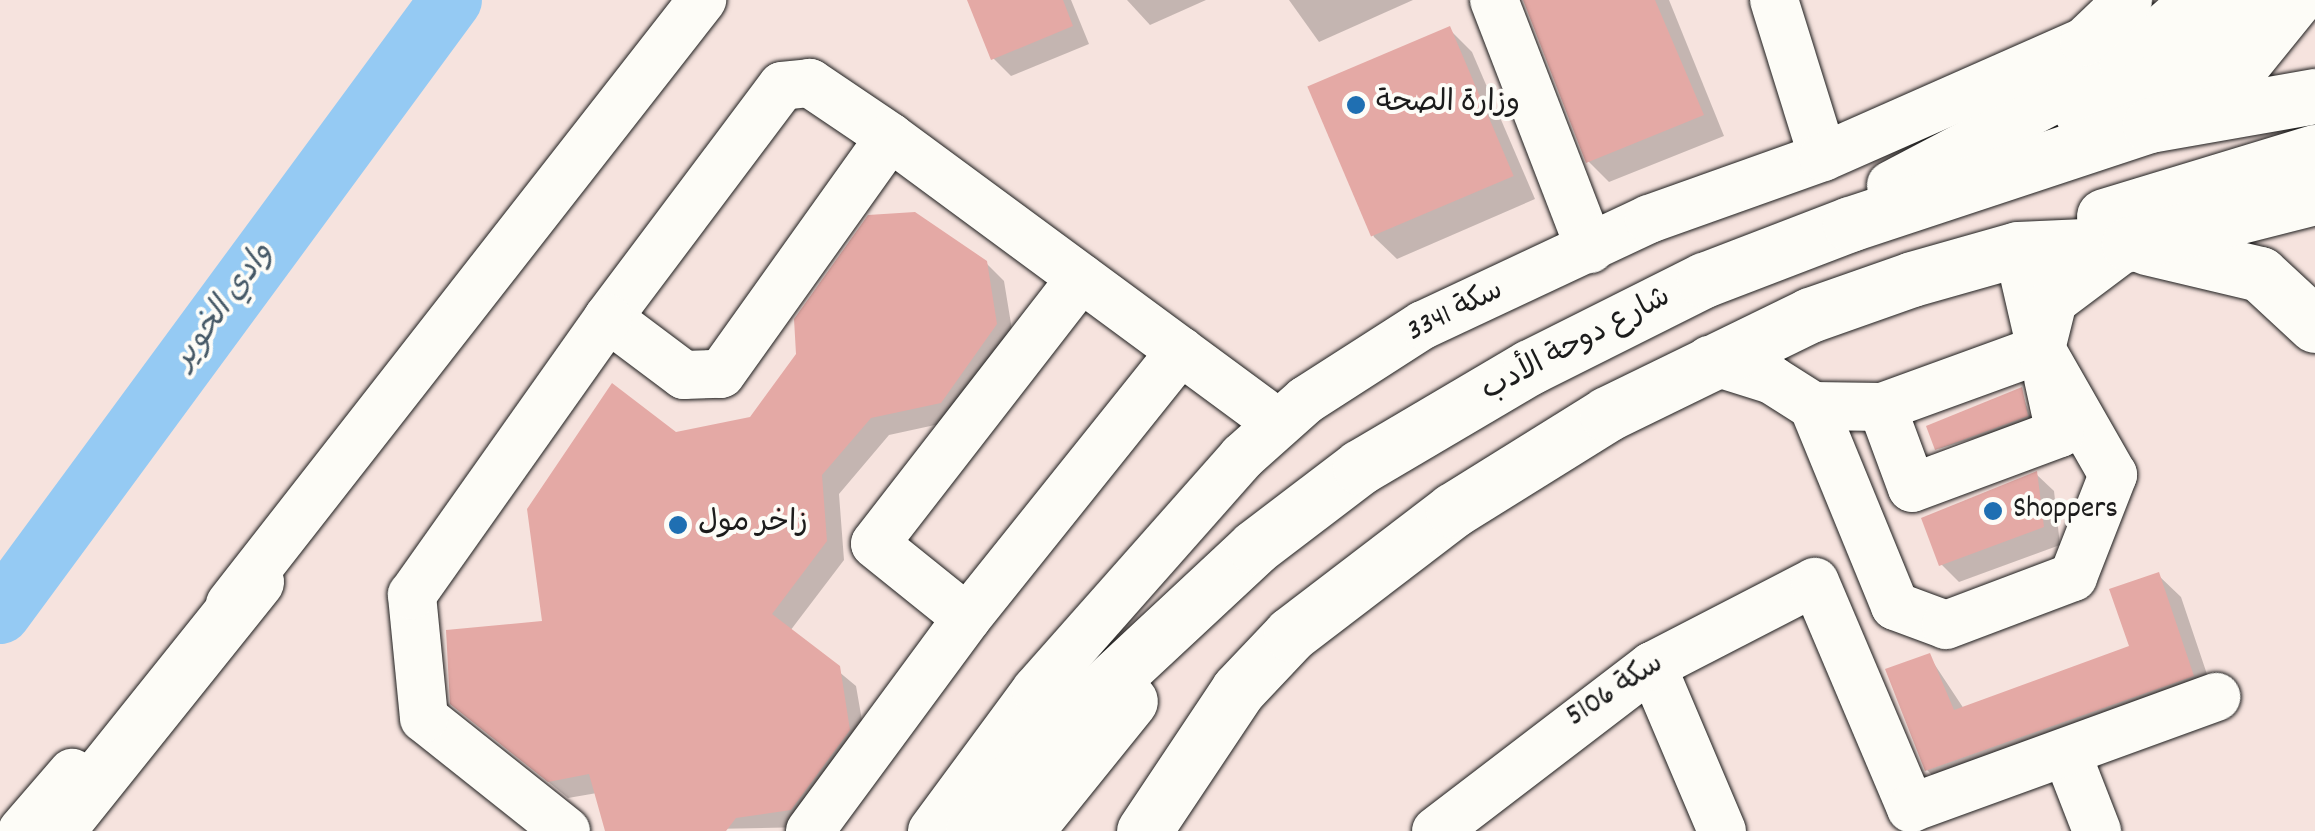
<!DOCTYPE html>
<html>
<head>
<meta charset="utf-8">
<style>
  body { margin:0 }
  #map { position:relative; width:2315px; height:831px; overflow:hidden; background:#f6e3de; font-family:Dekko,"Playpen Sans Arabic",sans-serif }
  div>[style] { position:absolute }
  .shadow>* { inset:0; background:#0003 }
  .river>* { height:62px; margin:-31px; padding:0 31px; transform-origin:31px; border-radius:31px; background:#95caf3 }
  .building>* { inset:0; background:#e4a9a5; transform-origin:0 0 }
  .roads { filter:drop-shadow(0 0 2px #1c1c1c) drop-shadow(0 0 2px #1c1c1c) }
  .minor>* { height:48px; margin:-24px; padding:0 24px; transform-origin:24px; border-radius:24px; background:#fdfcf7 }
  .major>* { height:55px; margin:-27.5px; padding:0 27.5px; transform-origin:27.5px; border-radius:27.5px; background:#fdfcf7 }
  .highway>* { height:55px; margin:-27.5px; padding:0 27.5px; transform-origin:27.5px; border-radius:27.5px; background:#fdfcf7 }
  .dots>* { width:28px; height:28px; translate:-50% -50%; box-sizing:border-box; border:5px solid #fdfcf7; border-radius:50% }
  span { translate:-50% -50%; white-space:nowrap; text-align:center; line-height:1.15; -webkit-text-stroke:8px #fdfcf7; paint-order:stroke }
  .poi-label { font-size:30px; color:#1c1c1c }
  .left { translate:0 -50%; text-align:left }
  .street-label { font-size:30px; color:#1c1c1c }
  .water-label { font-size:32px; color:#465967; font-style:italic }
</style>
</head>
<body>
<div id="map">
  <div class="shadow">
    <div style="clip-path:polygon(970px 0,1071px 0,1089px 44px,1011px 76px,993px 58px)"></div>
    <div style="clip-path:polygon(1127px 0,1206px 0,1150px 25px)"></div>
    <div style="clip-path:polygon(1289px 0,1413px 0,1319px 42px)"></div>
    <div style="clip-path:polygon(1526px 0,1669px 0,1724px 136px,1609px 182px,1588px 161px)"></div>
    <div style="clip-path:polygon(1449px 29px,1472px 52px,1535px 199px,1397px 259px,1374px 237px,1311px 90px)"></div>
    <div style="clip-path:polygon(986px 263px,1004px 281px,1014px 342px,958px 420px,889px 435px,839px 494px,844px 560px,790px 631px,856px 686px,867px 749px,809px 827px,607px 831px,597px 793px,568px 798px,453px 703px,545px 624px,675px 434px,751px 420px)"></div>
    <div style="clip-path:polygon(2021px 390px,2032px 421px,1938px 449px)"></div>
    <div style="clip-path:polygon(2036px 474px,2054px 491px,2060px 545px,1959px 582px,1941px 564px)"></div>
    <div style="clip-path:polygon(2158px 575px,2181px 597px,2215px 698px,1950px 792px,1927px 770px,1929px 656px,1964px 709px,2132px 648px)"></div>
  </div>
  <div class="river">
    <div style="left:0;top:613px;width:761px;rotate:-53.66deg"></div>
  </div>
  <div class="building">
    <div style="clip-path:polygon(967px 0,1063px 0,1073px 26px,991px 60px)"></div>
    <div style="clip-path:polygon(1523px 0,1655px 0,1704px 115px,1586px 163px)"></div>
    <div style="left:1450px;top:26px;width:163px;height:155px;rotate:67deg"></div>
    <div style="clip-path:polygon(915px 212px,987px 261px,997px 324px,941px 403px,871px 418px,822px 475px,827px 541px,772px 614px,840px 666px,850px 730px,791px 810px,736px 818px,726px 831px,605px 831px,589px 774px,548px 782px,450px 704px,446px 630px,542px 621px,527px 509px,612px 383px,676px 432px,750px 417px,796px 354px,794px 319px,868px 215px)"></div>
    <div style="clip-path:polygon(2022px 387px,2028px 416px,1935px 450px,1926px 426px)"></div>
    <div style="clip-path:polygon(2037px 471px,2044px 527px,1939px 566px,1921px 518px)"></div>
    <div style="clip-path:polygon(2159px 572px,2194px 676px,1925px 771px,1885px 669px,1930px 653px,1954px 710px,2129px 646px,2109px 589px)"></div>
  </div>
  <div class="roads">
    <div class="minor">
      <div style="left:1494px;top:0;width:267px;rotate:68.9deg"></div>
      <div style="left:1774px;top:0;width:164px;rotate:72.7deg"></div>
      <div style="left:890px;top:137px;width:97px;rotate:-146deg"></div>
      <div style="left:810px;top:83px;width:28px;rotate:174deg"></div>
      <div style="left:782px;top:86px;width:290px;rotate:126.9deg"></div>
      <div style="left:608px;top:318px;width:95px;rotate:36.9deg"></div>
      <div style="left:684px;top:375px;width:37px;rotate:-2deg"></div>
      <div style="left:721px;top:374px;width:291px;rotate:-54.5deg"></div>
      <div style="left:890px;top:137px;width:478px;rotate:36.4deg"></div>
      <div style="left:1891px;top:185px;width:262px;rotate:-27.7deg"></div>
      <div style="left:2123px;top:63px;width:96px;rotate:-41.2deg"></div>
      <div style="left:1081px;top:278px;width:336px;rotate:127.8deg"></div>
      <div style="left:875px;top:544px;width:118px;rotate:38.8deg"></div>
      <div style="left:967px;top:618px;width:342px;rotate:-51.3deg"></div>
      <div style="left:1709px;top:360px;width:66px;rotate:17.6deg"></div>
      <div style="left:1772px;top:380px;width:49px;rotate:32.4deg"></div>
      <div style="left:1813px;top:406px;width:69px;rotate:0.8deg"></div>
      <div style="left:1882px;top:407px;width:169px;rotate:-20deg"></div>
      <div style="left:2041px;top:349px;width:103px;rotate:-103deg"></div>
      <div style="left:1813px;top:406px;width:216px;rotate:67.7deg"></div>
      <div style="left:1895px;top:606px;width:54px;rotate:20.4deg"></div>
      <div style="left:1946px;top:625px;width:136px;rotate:-20.7deg"></div>
      <div style="left:2073px;top:577px;width:110px;rotate:-68.6deg"></div>
      <div style="left:2113px;top:475px;width:145px;rotate:-119.7deg"></div>
      <div style="left:2041px;top:349px;width:49px;rotate:-76deg"></div>
      <div style="left:2053px;top:301px;width:95px;rotate:-36.9deg"></div>
      <div style="left:1882px;top:407px;width:86px;rotate:69.7deg"></div>
      <div style="left:1912px;top:488px;width:158px;rotate:-20.4deg"></div>
      <div style="left:2060px;top:433px;width:56px;rotate:-102.3deg"></div>
      <div style="left:230px;top:604px;width:767px;rotate:-51.99deg"></div>
      <div style="left:1652px;top:666px;width:179px;rotate:67deg"></div>
      <div style="left:2067px;top:754px;width:83px;rotate:68.7deg"></div>
      <div style="left:22px;top:831px;width:77px;rotate:-49.2deg"></div>
      <div style="left:566px;top:831px;width:181px;rotate:-141.5deg"></div>
      <div style="left:424px;top:718px;width:124px;rotate:-95.6deg"></div>
      <div style="left:412px;top:595px;width:339px;rotate:-54.7deg"></div>
      <div style="left:810px;top:831px;width:265px;rotate:-53.6deg"></div>
      <div style="left:932px;top:831px;width:175px;rotate:-53.6deg"></div>
      <div style="left:1036px;top:690px;width:311px;rotate:-48.5deg"></div>
      <div style="left:1242px;top:457px;width:86px;rotate:-41.7deg"></div>
      <div style="left:1306px;top:400px;width:139px;rotate:-32.7deg"></div>
      <div style="left:1423px;top:325px;width:250px;rotate:-25.1deg"></div>
      <div style="left:1649px;top:219px;width:185px;rotate:-19.6deg"></div>
      <div style="left:1823px;top:157px;width:285px;rotate:-23.8deg"></div>
      <div style="left:2084px;top:42px;width:61px;rotate:-43.7deg"></div>
      <div style="left:1436px;top:831px;width:272px;rotate:-37.4deg"></div>
      <div style="left:1652px;top:666px;width:183px;rotate:-27.3deg"></div>
      <div style="left:1815px;top:582px;width:246px;rotate:67deg"></div>
      <div style="left:1911px;top:808px;width:325px;rotate:-20deg"></div>
    </div>
    <div class="major">
      <div style="left:2180px;top:110px;width:47px;rotate:-26.6deg"></div>
      <div style="left:2222px;top:89px;width:114px;rotate:-51deg"></div>
      <div style="left:2082px;top:113px;width:104px;rotate:-23.1deg"></div>
      <div style="left:2178px;top:72px;width:96px;rotate:-48.4deg"></div>
      <div style="left:2104px;top:216px;width:220px;rotate:-16.9deg"></div>
      <div style="left:2146px;top:247px;width:117px;rotate:13.3deg"></div>
      <div style="left:2260px;top:274px;width:75px;rotate:42.8deg"></div>
      <div style="left:973px;top:831px;width:95px;rotate:-52.3deg"></div>
      <div style="left:1031px;top:756px;width:306px;rotate:-43deg"></div>
      <div style="left:1255px;top:547px;width:132px;rotate:-37.3deg"></div>
      <div style="left:1360px;top:467px;width:197px;rotate:-30.5deg"></div>
      <div style="left:1530px;top:367px;width:195px;rotate:-26.6deg"></div>
      <div style="left:1704px;top:280px;width:156px;rotate:-21deg"></div>
      <div style="left:1850px;top:224px;width:316px;rotate:-18.3deg"></div>
      <div style="left:2150px;top:125px;width:168px;rotate:-10deg"></div>
      <div style="left:1025px;top:831px;width:167px;rotate:-51.1deg"></div>
      <div style="left:1144px;top:831px;width:169px;rotate:-56.3deg"></div>
      <div style="left:1238px;top:690px;width:77px;rotate:-46.6deg"></div>
      <div style="left:1291px;top:634px;width:204px;rotate:-37.4deg"></div>
      <div style="left:1453px;top:510px;width:181px;rotate:-31.9deg"></div>
      <div style="left:1607px;top:414px;width:226px;rotate:-26deg"></div>
      <div style="left:1810px;top:315px;width:108px;rotate:-19.4deg"></div>
      <div style="left:1912px;top:279px;width:110px;rotate:-15.8deg"></div>
      <div style="left:2018px;top:249px;width:111px;rotate:-2.6deg"></div>
      <div style="left:2129px;top:244px;width:192px;rotate:-14.2deg"></div>
    </div>
    <div class="highway">
      <div style="left:56px;top:831px;width:320px;rotate:-51.3deg"></div>
    </div>
  </div>
  <div class="dots">
    <div style="left:1356px;top:105px;background:#1f6fb2"></div>
    <div style="left:1993px;top:511px;background:#1f6fb2"></div>
    <div style="left:678px;top:525px;background:#1f6fb2"></div>
  </div>
  <div class="poi-label">
    <span class="left" style="left:1376px;top:105px">وزارة الصحة</span>
    <span class="left" style="left:2013px;top:511px">Shoppers</span>
    <span class="left" style="left:698px;top:525px">زاخر مول</span>
  </div>
  <div class="street-label">
    <span style="left:1456px;top:313px;rotate:-26deg">سكة 3341</span>
    <span style="left:1577px;top:346px;rotate:-28deg">شارع دوحة الأدب</span>
    <span style="left:1616px;top:692px;rotate:-33deg">سكة 5106</span>
  </div>
  <div class="water-label">
    <span style="left:225px;top:307px;rotate:-54deg">وادي الخوير</span>
  </div>
</div>
</body>
</html>
